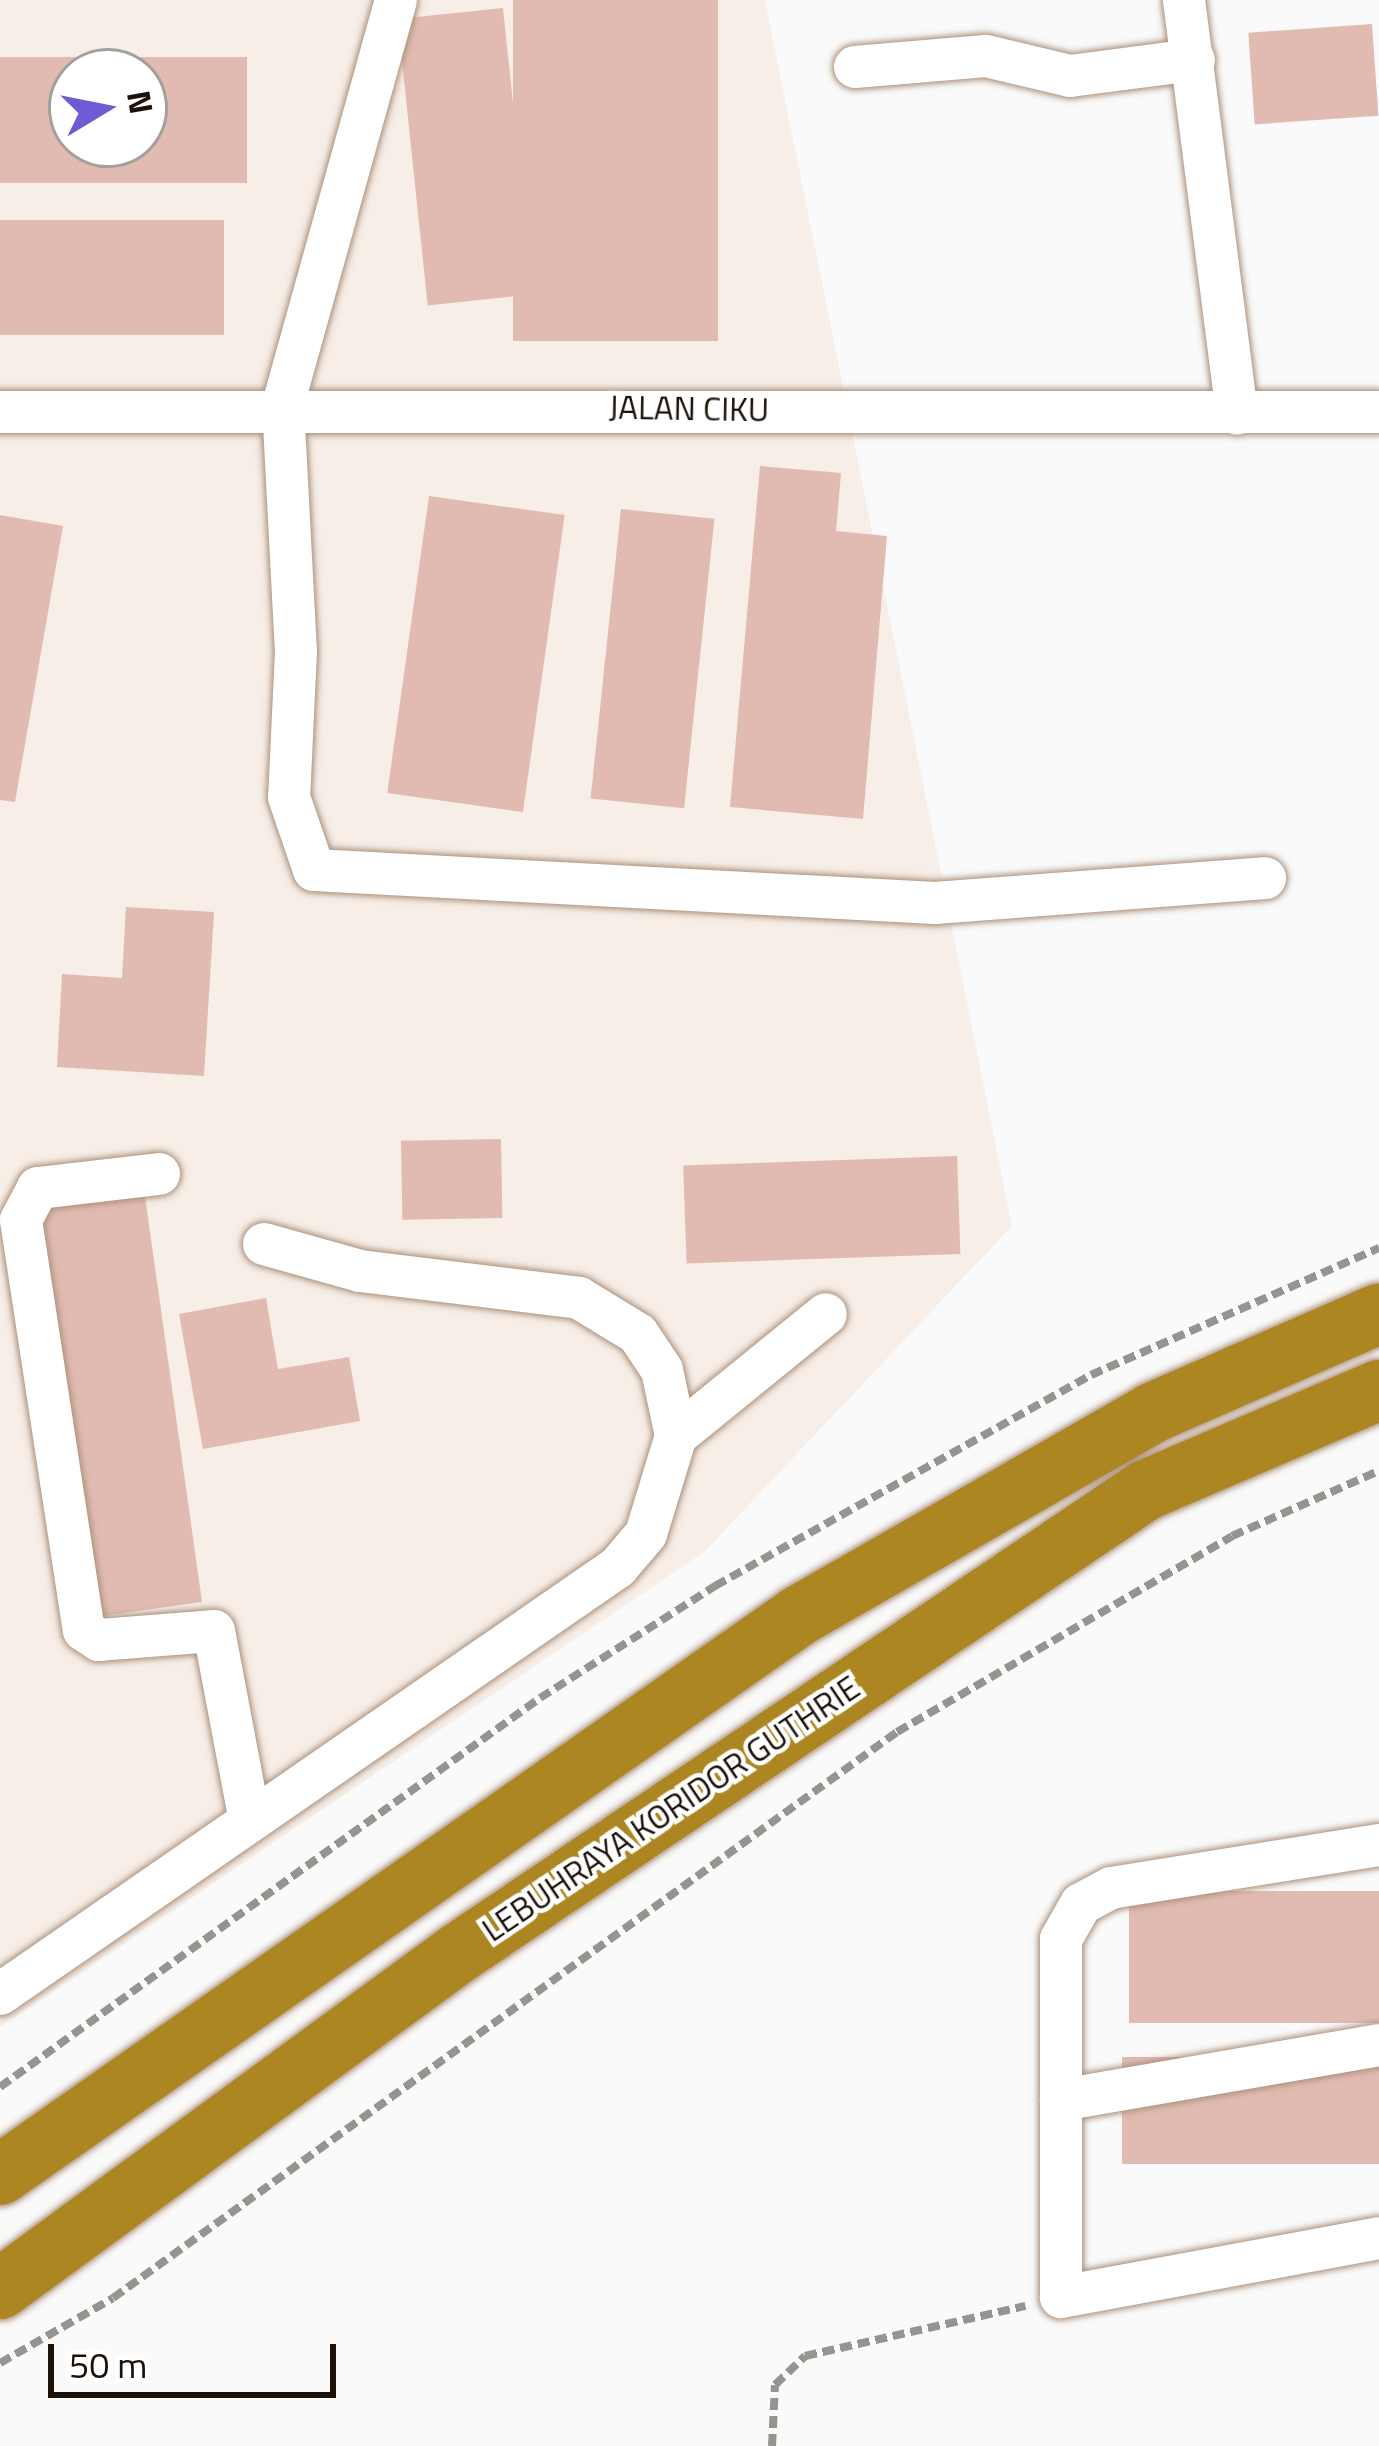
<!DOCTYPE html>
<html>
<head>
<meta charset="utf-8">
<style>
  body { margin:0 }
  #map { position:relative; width:1379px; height:2446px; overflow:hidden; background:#fafafa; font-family:"Titillium Web",sans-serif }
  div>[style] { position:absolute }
  .built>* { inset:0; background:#f6eee7 }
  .building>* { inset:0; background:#e1bbb2; transform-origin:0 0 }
  .path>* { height:8px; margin-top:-4px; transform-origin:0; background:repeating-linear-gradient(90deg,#97938f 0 12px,transparent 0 18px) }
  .roads { filter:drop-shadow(0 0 3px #ad917b) drop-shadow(0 0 3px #ad917b) }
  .minor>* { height:42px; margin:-21px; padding:0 21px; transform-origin:21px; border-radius:21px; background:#fff }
  .highway>* { height:60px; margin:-30px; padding:0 30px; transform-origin:30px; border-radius:30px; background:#ac8621 }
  span { translate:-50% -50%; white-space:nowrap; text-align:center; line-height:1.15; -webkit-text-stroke:9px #fff; paint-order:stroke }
  .street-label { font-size:33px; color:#1b1108 }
  .north { position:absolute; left:48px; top:48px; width:120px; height:120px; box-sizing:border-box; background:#fff; border:3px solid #a4a09c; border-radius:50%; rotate:80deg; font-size:33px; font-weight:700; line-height:48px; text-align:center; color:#1b1108 }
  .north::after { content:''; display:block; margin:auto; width:42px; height:54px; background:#715bd5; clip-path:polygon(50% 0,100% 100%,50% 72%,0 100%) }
  .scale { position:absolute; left:48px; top:2344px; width:288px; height:54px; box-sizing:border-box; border:6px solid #1b1108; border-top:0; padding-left:15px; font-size:36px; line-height:42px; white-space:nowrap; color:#1b1108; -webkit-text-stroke:9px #fff; paint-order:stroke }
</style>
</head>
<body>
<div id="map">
  <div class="built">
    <div style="clip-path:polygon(evenodd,0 0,765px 0,1012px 1226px,704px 1552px,0 2027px,0 0,72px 72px,144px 72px,144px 144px,72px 144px,72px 72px)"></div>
  </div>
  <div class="building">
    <div style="left:513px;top:0;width:205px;height:341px"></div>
    <div style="left:503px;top:8px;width:288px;height:106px;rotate:84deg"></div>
    <div style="left:1372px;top:24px;width:92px;height:124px;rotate:86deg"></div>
    <div style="clip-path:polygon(evenodd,0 57px,247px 57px,247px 183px,0 183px,0 57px,72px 72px,144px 72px,144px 144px,72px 144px,72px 72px)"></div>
    <div style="left:224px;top:220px;width:115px;height:224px;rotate:90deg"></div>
    <div style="clip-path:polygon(760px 466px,841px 473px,836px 531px,887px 536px,863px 819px,730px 807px)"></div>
    <div style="left:429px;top:496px;width:137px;height:300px;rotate:8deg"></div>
    <div style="left:621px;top:509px;width:94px;height:291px;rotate:6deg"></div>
    <div style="clip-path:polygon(0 515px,63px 526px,15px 802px,0 800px)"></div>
    <div style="clip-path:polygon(126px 907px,214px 912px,204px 1076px,57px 1067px,62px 974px,122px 978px)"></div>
    <div style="left:501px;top:1139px;width:79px;height:100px;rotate:89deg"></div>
    <div style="left:957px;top:1156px;width:98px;height:274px;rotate:88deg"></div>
    <div style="left:144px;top:1189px;width:417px;height:106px;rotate:82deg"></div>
    <div style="clip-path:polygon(266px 1298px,278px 1369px,349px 1357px,360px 1421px,203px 1449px,179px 1314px)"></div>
    <div style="left:1379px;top:1891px;width:132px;height:250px;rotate:90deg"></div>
    <div style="left:1379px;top:2057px;width:107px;height:257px;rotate:90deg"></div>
  </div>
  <div class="path">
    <div style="left:0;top:2087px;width:666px;rotate:-35.77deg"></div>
    <div style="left:540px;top:1698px;width:208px;rotate:-32.6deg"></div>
    <div style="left:715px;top:1586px;width:431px;rotate:-29.3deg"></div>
    <div style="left:1091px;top:1375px;width:315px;rotate:-23.8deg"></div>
    <div style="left:0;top:2363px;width:130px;rotate:-29.9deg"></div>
    <div style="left:113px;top:2298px;width:967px;rotate:-35.83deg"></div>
    <div style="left:897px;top:1732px;width:388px;rotate:-30.3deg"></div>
    <div style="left:1232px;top:1536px;width:161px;rotate:-23.9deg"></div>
    <div style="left:772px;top:2446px;width:61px;rotate:-87.2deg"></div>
    <div style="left:775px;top:2385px;width:42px;rotate:-44deg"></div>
    <div style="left:805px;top:2356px;width:226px;rotate:-12.8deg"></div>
  </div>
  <div class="roads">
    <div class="minor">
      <div style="left:396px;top:0;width:420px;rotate:105.6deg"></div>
      <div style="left:283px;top:405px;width:246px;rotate:87deg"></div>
      <div style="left:296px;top:651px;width:146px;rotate:92.7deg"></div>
      <div style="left:289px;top:797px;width:77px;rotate:71.1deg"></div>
      <div style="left:314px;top:870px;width:622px;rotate:3.04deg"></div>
      <div style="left:935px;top:903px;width:331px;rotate:-4.3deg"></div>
      <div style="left:1184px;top:0;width:417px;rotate:82.7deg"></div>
      <div style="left:855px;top:67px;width:131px;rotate:-4.8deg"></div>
      <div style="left:986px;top:56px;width:86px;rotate:13.4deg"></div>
      <div style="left:1070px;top:76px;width:125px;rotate:-7.4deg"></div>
      <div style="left:0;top:412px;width:1379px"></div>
      <div style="left:159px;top:1174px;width:122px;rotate:173.4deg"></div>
      <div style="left:38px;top:1188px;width:36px;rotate:118deg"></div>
      <div style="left:21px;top:1220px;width:415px;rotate:81.3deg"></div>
      <div style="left:84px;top:1630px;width:18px;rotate:34deg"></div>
      <div style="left:99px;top:1640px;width:115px;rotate:-4.5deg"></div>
      <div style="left:214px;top:1631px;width:193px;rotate:79.3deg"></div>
      <div style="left:264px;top:1244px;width:100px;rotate:15.7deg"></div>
      <div style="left:360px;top:1271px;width:221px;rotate:7deg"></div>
      <div style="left:579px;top:1298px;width:69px;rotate:31.4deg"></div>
      <div style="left:638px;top:1334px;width:43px;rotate:56.3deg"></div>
      <div style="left:662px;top:1370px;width:67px;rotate:78deg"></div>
      <div style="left:1379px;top:1845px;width:271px;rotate:170.9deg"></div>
      <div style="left:1111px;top:1888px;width:34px;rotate:152deg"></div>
      <div style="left:1081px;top:1904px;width:40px;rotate:119.7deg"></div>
      <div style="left:1061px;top:1939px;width:358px;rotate:90deg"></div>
      <div style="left:1061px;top:2297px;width:323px;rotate:-10.5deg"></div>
      <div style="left:0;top:1994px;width:751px;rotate:-34.64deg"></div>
      <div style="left:618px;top:1567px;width:43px;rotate:-49.7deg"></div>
      <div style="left:646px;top:1534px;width:102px;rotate:-73deg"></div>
      <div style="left:676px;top:1436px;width:193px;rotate:-39.1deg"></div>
      <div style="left:1061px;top:2100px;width:323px;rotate:-9.8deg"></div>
    </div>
    <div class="highway">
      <div style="left:0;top:2175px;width:977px;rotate:-34.99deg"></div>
      <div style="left:800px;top:1615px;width:406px;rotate:-29.8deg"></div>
      <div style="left:1152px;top:1413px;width:248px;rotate:-23.6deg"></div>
      <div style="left:0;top:2289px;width:570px;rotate:-36.23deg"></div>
      <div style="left:460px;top:1952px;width:827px;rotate:-33.96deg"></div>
      <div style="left:1146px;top:1490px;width:254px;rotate:-23.2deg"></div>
    </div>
  </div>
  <div class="street-label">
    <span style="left:689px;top:409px;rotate:1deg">JALAN CIKU</span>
    <span style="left:671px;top:1809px;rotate:-34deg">LEBUHRAYA KORIDOR GUTHRIE</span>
  </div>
  <div class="north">N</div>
  <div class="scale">50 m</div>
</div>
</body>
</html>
